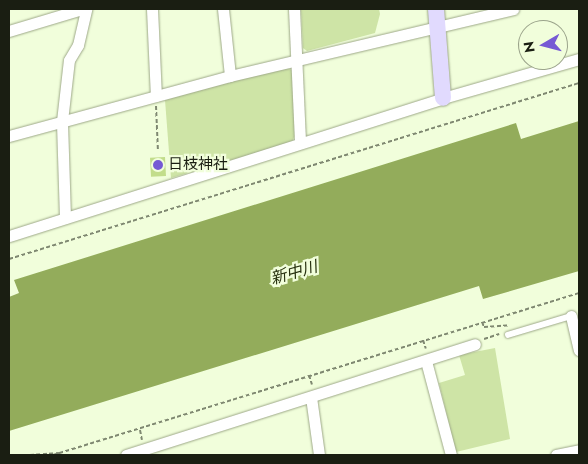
<!DOCTYPE html>
<html>
<head>
<meta charset="utf-8">
<style>
  body { margin:0 }
  #map { position:relative; width:588px; height:464px; overflow:hidden; background:#f1fedb; font-family:Jost,"Noto Sans JP",sans-serif }
  div>[style] { position:absolute }
  .green>* { inset:0; background:#cee4a6 }
  .water>* { inset:0; background:#93ac5b }
  .building>* { inset:0; background:#c2dd8b; transform-origin:0 0 }
  .path>* { height:2px; margin-top:-1px; transform-origin:0; background:repeating-linear-gradient(90deg,#7f8871 0 4px,transparent 0 6.5px) }
  .roads { filter:drop-shadow(0 0 1px #9da888) drop-shadow(0 0 1px #9da888) }
  .lane>* { height:5.5px; margin:-2.75px; padding:0 2.75px; transform-origin:2.75px; border-radius:2.75px; background:#fff }
  .street>* { height:11px; margin:-5.5px; padding:0 5.5px; transform-origin:5.5px; border-radius:5.5px; background:#fff }
  .secondary>* { height:16px; margin:-8px; padding:0 8px; transform-origin:8px; border-radius:8px; background:#e1dafe }
  .dots>* { width:14px; height:14px; translate:-50% -50%; box-sizing:border-box; border:2px solid #f1fedb; border-radius:50% }
  span { translate:-50% -50%; white-space:nowrap; text-align:center; line-height:1.15; -webkit-text-stroke:4.5px #f1fedb; paint-order:stroke }
  .poi-label { font-size:15px; color:#1a1e12 }
  .left { translate:0 -50%; text-align:left }
  .water-label { font-size:16px; color:#27310f; font-style:italic }
  .frame { position:absolute; inset:0; border:10px solid #1a1e12; pointer-events:none }
  .north { position:absolute; left:518px; top:20px; width:50px; height:50px; box-sizing:border-box; background:#f1fedb; border:1px solid #9ba48b; border-radius:50%; rotate:262deg; font-size:14px; font-weight:700; line-height:20px; text-align:center; color:#1a1e12 }
  .north::after { content:''; display:block; margin:auto; width:18px; height:22px; background:#765ad4; clip-path:polygon(50% 0,100% 100%,50% 72%,0 100%) }
</style>
</head>
<body>
<div id="map">
  <div class="green">
    <div style="clip-path:polygon(301px 9px,379px 9px,380px 14px,375px 33px,307px 51px,303px 48px)"></div>
    <div style="clip-path:polygon(286px 67px,293px 71px,296px 133px,292px 142px,171px 178px,165px 100px)"></div>
    <div style="clip-path:polygon(495px 348px,510px 439px,456px 452px,439px 383px,465px 375px,459px 355px)"></div>
  </div>
  <div class="water">
    <div style="clip-path:polygon(579px 121px,579px 271px,483px 299px,479px 286px,9px 431px,9px 297px,19px 293px,14px 280px,516px 123px,521px 139px)"></div>
  </div>
  <div class="building">
    <div style="left:165px;top:157px;width:19px;height:15px;rotate:87deg"></div>
  </div>
  <div class="path">
    <div style="left:156px;top:106px;width:45px;rotate:87.5deg"></div>
    <div style="left:9px;top:259px;width:597px;rotate:-17.16deg"></div>
    <div style="left:482px;top:322px;width:5px;rotate:68deg"></div>
    <div style="left:484px;top:327px;width:26px;rotate:-4deg"></div>
    <div style="left:484px;top:339px;width:16px;rotate:-18deg"></div>
    <div style="left:423px;top:340px;width:9px;rotate:72deg"></div>
    <div style="left:309px;top:375px;width:10px;rotate:73deg"></div>
    <div style="left:140px;top:430px;width:10px;rotate:79deg"></div>
    <div style="left:30px;top:455px;width:29px;rotate:-4deg"></div>
    <div style="left:53px;top:455px;width:550px;rotate:-17.12deg"></div>
  </div>
  <div class="roads">
    <div class="lane">
      <div style="left:508px;top:335px;width:66px;rotate:-16.8deg"></div>
    </div>
    <div class="street">
      <div style="left:152px;top:9px;width:87px;rotate:87.4deg"></div>
      <div style="left:223px;top:9px;width:67px;rotate:84deg"></div>
      <div style="left:294px;top:9px;width:134px;rotate:87.4deg"></div>
      <div style="left:9px;top:31px;width:76px;rotate:-16.8deg"></div>
      <div style="left:9px;top:136px;width:229px;rotate:-15.2deg"></div>
      <div style="left:230px;top:76px;width:291px;rotate:-13.3deg"></div>
      <div style="left:65px;top:218px;width:97px;rotate:-91.8deg"></div>
      <div style="left:62px;top:121px;width:61px;rotate:-83.5deg"></div>
      <div style="left:69px;top:60px;width:17px;rotate:-59deg"></div>
      <div style="left:78px;top:45px;width:37px;rotate:-77deg"></div>
      <div style="left:9px;top:236px;width:455px;rotate:-17.6deg"></div>
      <div style="left:443px;top:98px;width:141px;rotate:-16deg"></div>
      <div style="left:571px;top:316px;width:35px;rotate:77deg"></div>
      <div style="left:426px;top:361px;width:97px;rotate:75.1deg"></div>
      <div style="left:311px;top:397px;width:59px;rotate:82.1deg"></div>
      <div style="left:126px;top:455px;width:366px;rotate:-17.6deg"></div>
      <div style="left:556px;top:455px;width:24px;rotate:-12deg"></div>
    </div>
    <div class="secondary">
      <div style="left:436px;top:9px;width:89px;rotate:85.5deg"></div>
    </div>
  </div>
  <div class="dots">
    <div style="left:158px;top:165px;background:#765ad4"></div>
  </div>
  <div class="poi-label">
    <span class="left" style="left:168px;top:165px">日枝神社</span>
  </div>
  <div class="water-label">
    <span style="left:294px;top:273px;rotate:-16deg">新中川</span>
  </div>
  <div class="frame"></div>
  <div class="north">N</div>
</div>
</body>
</html>
